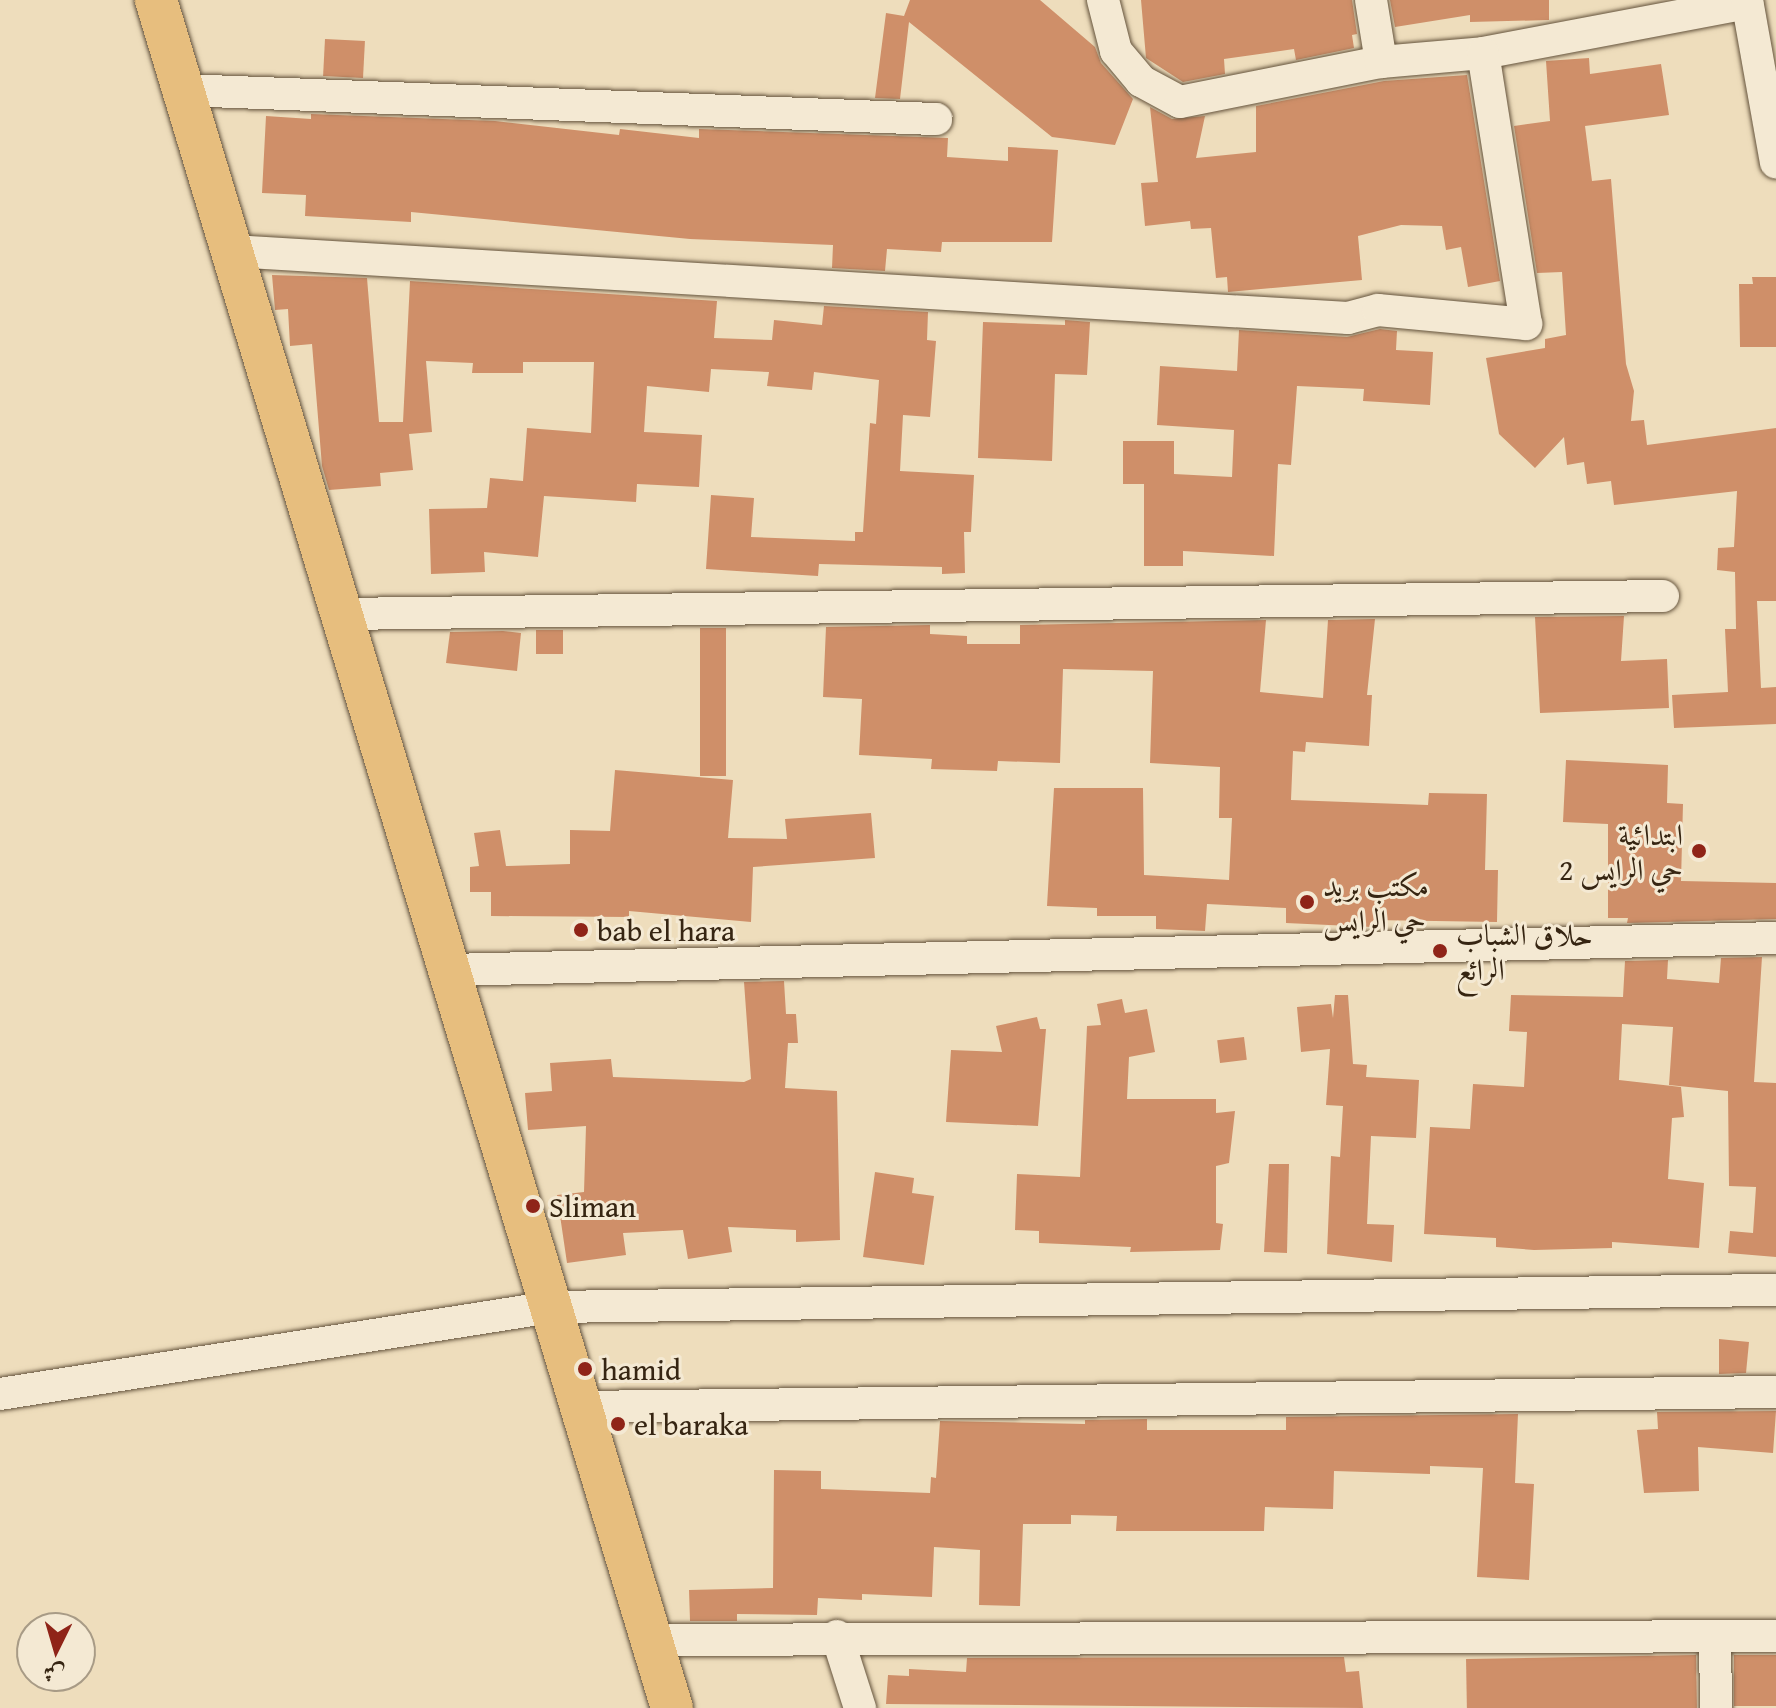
<!DOCTYPE html>
<html>
<head>
<meta charset="utf-8">
<style>
  body { margin:0 }
  #map { position:relative; width:1776px; height:1708px; overflow:hidden; background:#eeddbc; font-family:"Gentium Book Plus",Amiri,serif }
  div>[style] { position:absolute }
  .building>* { inset:0; background:#cf8f69; transform-origin:0 0 }
  .roads { filter:drop-shadow(0 0 2px #64533c) drop-shadow(0 0 2px #64533c) }
  .minor>* { height:32px; margin:-16px; padding:0 16px; transform-origin:16px; border-radius:16px; background:#f4e9d3 }
  .major>* { height:42px; margin:-21px; padding:0 21px; transform-origin:21px; border-radius:21px; background:#e7be7e }
  .dots>* { width:22px; height:22px; translate:-50% -50%; box-sizing:border-box; border:4px solid #f4e9d3; border-radius:50% }
  span { translate:-50% -50%; white-space:nowrap; text-align:center; line-height:1.15; -webkit-text-stroke:6px #f4e9d3; paint-order:stroke }
  .poi-label { font-size:30px; color:#362512 }
  .right { translate:-100% -50%; text-align:right }
  .left { translate:0 -50%; text-align:left }
  .north { position:absolute; left:16px; top:1612px; width:80px; height:80px; box-sizing:border-box; background:#f4e9d3; border:2px solid #a89b86; border-radius:50%; rotate:185deg; font-size:22px; font-weight:700; line-height:32px; text-align:center; color:#362512 }
  .north::after { content:''; display:block; margin:auto; width:28px; height:36px; background:#8f2418; clip-path:polygon(50% 0,100% 100%,50% 72%,0 100%) }
</style>
</head>
<body>
<div id="map">
  <div class="building">
    <div style="clip-path:polygon(910px 0,1040px 0,1095px 47px,1101px 63px,1133px 99px,1115px 145px,1052px 137px,909px 22px,900px 99px,875px 98px,886px 13px,904px 16px)"></div>
    <div style="clip-path:polygon(1141px 0,1352px 0,1357px 34px,1352px 35px,1354px 48px,1296px 60px,1294px 49px,1224px 59px,1225px 74px,1183px 82px,1146px 58px)"></div>
    <div style="clip-path:polygon(1390px 0,1549px 0,1549px 20px,1470px 22px,1470px 15px,1395px 27px)"></div>
    <div style="left:325px;top:39px;width:40px;height:37px;rotate:3deg"></div>
    <div style="clip-path:polygon(1589px 58px,1590px 74px,1661px 64px,1669px 115px,1585px 126px,1592px 181px,1611px 179px,1626px 364px,1634px 391px,1631px 421px,1644px 420px,1647px 445px,1776px 428px,1776px 601px,1757px 601px,1761px 688px,1776px 687px,1776px 724px,1674px 728px,1672px 695px,1728px 692px,1725px 629px,1736px 629px,1735px 572px,1717px 570px,1718px 548px,1734px 547px,1737px 491px,1614px 505px,1611px 481px,1587px 484px,1584px 462px,1567px 465px,1564px 437px,1535px 468px,1499px 434px,1486px 358px,1545px 348px,1545px 339px,1566px 335px,1562px 272px,1537px 273px,1514px 126px,1550px 121px,1546px 61px)"></div>
    <div style="clip-path:polygon(1467px 75px,1500px 281px,1468px 287px,1461px 247px,1446px 250px,1442px 226px,1401px 225px,1358px 236px,1362px 280px,1228px 292px,1227px 277px,1216px 278px,1211px 228px,1191px 229px,1190px 221px,1145px 226px,1141px 183px,1158px 182px,1150px 107px,1172px 119px,1205px 116px,1196px 158px,1256px 152px,1256px 106px,1384px 81px)"></div>
    <div style="clip-path:polygon(311px 114px,495px 121px,619px 135px,620px 129px,699px 138px,699px 129px,948px 138px,947px 157px,1008px 161px,1008px 147px,1058px 150px,1052px 242px,942px 242px,941px 252px,887px 249px,885px 271px,832px 268px,833px 245px,690px 239px,411px 212px,411px 222px,305px 216px,306px 195px,262px 193px,266px 116px,311px 119px)"></div>
    <div style="clip-path:polygon(272px 275px,367px 278px,379px 422px,403px 422px,410px 281px,717px 301px,714px 338px,772px 340px,774px 320px,822px 325px,824px 306px,928px 312px,927px 340px,936px 341px,930px 417px,903px 415px,900px 471px,974px 475px,971px 532px,964px 532px,965px 573px,942px 574px,942px 567px,819px 564px,818px 576px,706px 569px,711px 495px,754px 498px,751px 537px,855px 541px,855px 532px,863px 532px,870px 423px,876px 424px,879px 380px,814px 372px,812px 390px,767px 386px,769px 372px,711px 369px,709px 392px,647px 386px,644px 432px,702px 435px,699px 487px,637px 484px,636px 502px,544px 496px,538px 557px,484px 552px,485px 572px,431px 574px,429px 509px,487px 508px,490px 478px,523px 481px,527px 428px,591px 433px,594px 362px,523px 362px,523px 373px,472px 373px,473px 363px,426px 361px,432px 432px,409px 434px,413px 470px,380px 473px,381px 486px,329px 490px,322px 466px,312px 344px,290px 346px,288px 309px,275px 310px)"></div>
    <div style="clip-path:polygon(1752px 277px,1776px 277px,1776px 347px,1740px 347px,1739px 284px,1753px 284px)"></div>
    <div style="clip-path:polygon(1065px 320px,1090px 322px,1087px 375px,1055px 374px,1052px 461px,978px 458px,983px 322px,1065px 325px)"></div>
    <div style="clip-path:polygon(1380px 329px,1397px 331px,1396px 350px,1433px 352px,1430px 405px,1363px 401px,1364px 389px,1297px 386px,1291px 465px,1278px 464px,1274px 556px,1183px 551px,1183px 566px,1144px 566px,1144px 484px,1123px 484px,1123px 441px,1174px 441px,1174px 474px,1232px 477px,1234px 430px,1157px 425px,1160px 366px,1237px 371px,1239px 330px,1347px 337px)"></div>
    <div style="clip-path:polygon(1624px 616px,1621px 661px,1667px 659px,1669px 708px,1540px 713px,1535px 617px)"></div>
    <div style="clip-path:polygon(1375px 619px,1367px 695px,1372px 695px,1369px 746px,1306px 742px,1305px 752px,1293px 751px,1291px 800px,1428px 805px,1429px 793px,1487px 794px,1485px 870px,1498px 870px,1497px 922px,1373px 920px,1372px 927px,1286px 923px,1286px 908px,1207px 904px,1205px 931px,1156px 929px,1156px 916px,1097px 916px,1097px 908px,1047px 906px,1054px 788px,1143px 788px,1144px 875px,1229px 880px,1232px 818px,1219px 818px,1220px 767px,1150px 763px,1153px 671px,1063px 669px,1060px 763px,998px 761px,997px 771px,931px 769px,932px 759px,859px 755px,862px 699px,823px 697px,826px 627px,930px 625px,930px 634px,967px 636px,967px 644px,1020px 644px,1020px 625px,1266px 620px,1260px 692px,1323px 698px,1328px 620px)"></div>
    <div style="left:700px;top:628px;width:26px;height:148px"></div>
    <div style="left:536px;top:630px;width:27px;height:24px"></div>
    <div style="clip-path:polygon(503px 631px,521px 633px,517px 671px,446px 663px,450px 632px)"></div>
    <div style="clip-path:polygon(1566px 760px,1668px 765px,1667px 803px,1683px 804px,1681px 881px,1776px 883px,1776px 919px,1627px 923px,1628px 918px,1608px 918px,1608px 824px,1563px 822px)"></div>
    <div style="clip-path:polygon(615px 770px,733px 780px,728px 838px,787px 839px,785px 819px,871px 813px,875px 858px,753px 867px,751px 922px,629px 911px,629px 917px,491px 916px,491px 892px,470px 892px,470px 867px,479px 866px,474px 833px,500px 830px,506px 866px,570px 864px,570px 830px,610px 831px)"></div>
    <div style="clip-path:polygon(1762px 957px,1754px 1082px,1776px 1083px,1776px 1257px,1728px 1253px,1730px 1231px,1753px 1233px,1756px 1187px,1729px 1186px,1728px 1091px,1669px 1085px,1673px 1027px,1622px 1024px,1619px 1080px,1681px 1087px,1684px 1117px,1672px 1118px,1668px 1179px,1704px 1183px,1699px 1248px,1612px 1242px,1612px 1248px,1534px 1250px,1496px 1247px,1496px 1238px,1424px 1234px,1430px 1127px,1470px 1129px,1473px 1084px,1524px 1087px,1527px 1032px,1509px 1031px,1511px 995px,1623px 997px,1625px 961px,1668px 960px,1667px 979px,1719px 983px,1721px 958px)"></div>
    <div style="clip-path:polygon(784px 981px,786px 1014px,796px 1014px,798px 1043px,788px 1043px,785px 1088px,837px 1091px,840px 1240px,796px 1242px,796px 1230px,728px 1227px,732px 1252px,688px 1259px,683px 1230px,623px 1233px,626px 1255px,567px 1263px,557px 1195px,584px 1192px,586px 1126px,528px 1130px,525px 1093px,552px 1091px,550px 1063px,611px 1059px,613px 1077px,744px 1082px,751px 1079px,744px 982px)"></div>
    <div style="clip-path:polygon(1335px 995px,1348px 995px,1353px 1064px,1367px 1065px,1366px 1077px,1419px 1080px,1416px 1138px,1371px 1136px,1367px 1224px,1394px 1225px,1392px 1262px,1327px 1254px,1331px 1156px,1340px 1157px,1343px 1106px,1326px 1105px,1330px 1049px,1301px 1052px,1297px 1007px,1331px 1004px,1333px 1018px)"></div>
    <div style="clip-path:polygon(1122px 999px,1125px 1013px,1147px 1009px,1155px 1052px,1129px 1057px,1127px 1099px,1216px 1099px,1216px 1113px,1235px 1111px,1229px 1163px,1216px 1166px,1216px 1223px,1223px 1224px,1220px 1250px,1130px 1252px,1131px 1247px,1039px 1243px,1039px 1231px,1015px 1230px,1017px 1174px,1080px 1177px,1087px 1026px,1101px 1025px,1097px 1004px)"></div>
    <div style="clip-path:polygon(1037px 1017px,1040px 1029px,1046px 1029px,1038px 1126px,946px 1122px,951px 1050px,1002px 1052px,996px 1026px)"></div>
    <div style="left:1244px;top:1037px;width:23px;height:27px;rotate:83deg"></div>
    <div style="clip-path:polygon(1269px 1164px,1289px 1164px,1287px 1253px,1264px 1252px)"></div>
    <div style="clip-path:polygon(875px 1172px,914px 1178px,912px 1193px,934px 1196px,924px 1265px,863px 1257px)"></div>
    <div style="clip-path:polygon(1719px 1339px,1749px 1342px,1746px 1373px,1719px 1374px)"></div>
    <div style="clip-path:polygon(1776px 1411px,1773px 1453px,1698px 1447px,1699px 1491px,1644px 1493px,1637px 1430px,1658px 1429px,1657px 1412px)"></div>
    <div style="clip-path:polygon(1518px 1414px,1515px 1483px,1534px 1484px,1529px 1580px,1477px 1577px,1483px 1468px,1430px 1466px,1430px 1474px,1334px 1471px,1333px 1509px,1265px 1507px,1264px 1531px,1116px 1531px,1117px 1516px,1071px 1515px,1071px 1524px,1023px 1524px,1020px 1606px,979px 1605px,980px 1550px,934px 1547px,932px 1597px,862px 1594px,862px 1600px,818px 1598px,817px 1615px,737px 1614px,737px 1621px,690px 1621px,689px 1590px,773px 1588px,774px 1470px,821px 1471px,821px 1489px,930px 1493px,931px 1477px,936px 1478px,940px 1421px,1085px 1424px,1085px 1420px,1147px 1419px,1147px 1430px,1286px 1430px,1286px 1417px)"></div>
    <div style="left:1696px;top:1655px;width:53px;height:230px;rotate:89deg"></div>
    <div style="left:1734px;top:1655px;width:42px;height:51px"></div>
    <div style="clip-path:polygon(1344px 1657px,1346px 1672px,1359px 1671px,1363px 1708px,886px 1704px,888px 1675px,909px 1676px,909px 1669px,966px 1672px,967px 1658px)"></div>
  </div>
  <div class="roads">
    <div class="minor">
      <div style="left:1103px;top:0;width:53px;rotate:75.7deg"></div>
      <div style="left:1116px;top:51px;width:39px;rotate:50deg"></div>
      <div style="left:1141px;top:81px;width:44px;rotate:28.3deg"></div>
      <div style="left:1180px;top:102px;width:205px;rotate:-11.3deg"></div>
      <div style="left:1381px;top:62px;width:102px;rotate:-5deg"></div>
      <div style="left:1483px;top:53px;width:269px;rotate:-10.7deg"></div>
      <div style="left:1371px;top:0;width:63px;rotate:80.8deg"></div>
      <div style="left:1747px;top:0;width:165px;rotate:79.9deg"></div>
      <div style="left:183px;top:90px;width:754px;rotate:2.21deg"></div>
      <div style="left:232px;top:251px;width:1118px;rotate:3.44deg"></div>
      <div style="left:1348px;top:318px;width:31px;rotate:-15deg"></div>
      <div style="left:1378px;top:310px;width:149px;rotate:5.4deg"></div>
      <div style="left:1526px;top:324px;width:274px;rotate:-99deg"></div>
      <div style="left:342px;top:614px;width:1321px;rotate:-0.78deg"></div>
      <div style="left:449px;top:970px;width:1327px;rotate:-1.38deg"></div>
      <div style="left:0;top:1394px;width:558px;rotate:-8.97deg"></div>
      <div style="left:551px;top:1307px;width:1225px;rotate:-0.8deg"></div>
      <div style="left:581px;top:1407px;width:1195px;rotate:-0.72deg"></div>
      <div style="left:837px;top:1636px;width:76px;rotate:72.3deg"></div>
      <div style="left:1715px;top:1636px;width:72px;rotate:89.2deg"></div>
      <div style="left:652px;top:1640px;width:1124px;rotate:-0.2deg"></div>
    </div>
    <div class="major">
      <div style="left:156px;top:0;width:1784px;rotate:73.19deg"></div>
    </div>
  </div>
  <div class="dots">
    <div style="left:1699px;top:851px;background:#8f2418"></div>
    <div style="left:1307px;top:902px;background:#8f2418"></div>
    <div style="left:581px;top:930px;background:#8f2418"></div>
    <div style="left:1440px;top:951px;background:#8f2418"></div>
    <div style="left:533px;top:1206px;background:#8f2418"></div>
    <div style="left:585px;top:1369px;background:#8f2418"></div>
    <div style="left:618px;top:1424px;background:#8f2418"></div>
  </div>
  <div class="poi-label">
    <span class="right" style="left:1683px;top:851px">ابتدائية<br>حي الرايس 2</span>
    <span class="left" style="left:1323px;top:902px">مكتب بريد<br>حي الرايس</span>
    <span class="left" style="left:597px;top:930px">bab el hara</span>
    <span class="left" style="left:1456px;top:951px">حلاق الشباب<br>الرائع</span>
    <span class="left" style="left:549px;top:1206px">Sliman</span>
    <span class="left" style="left:601px;top:1369px">hamid</span>
    <span class="left" style="left:634px;top:1424px">el baraka</span>
  </div>
  <div class="north">ش</div>
</div>
</body>
</html>
